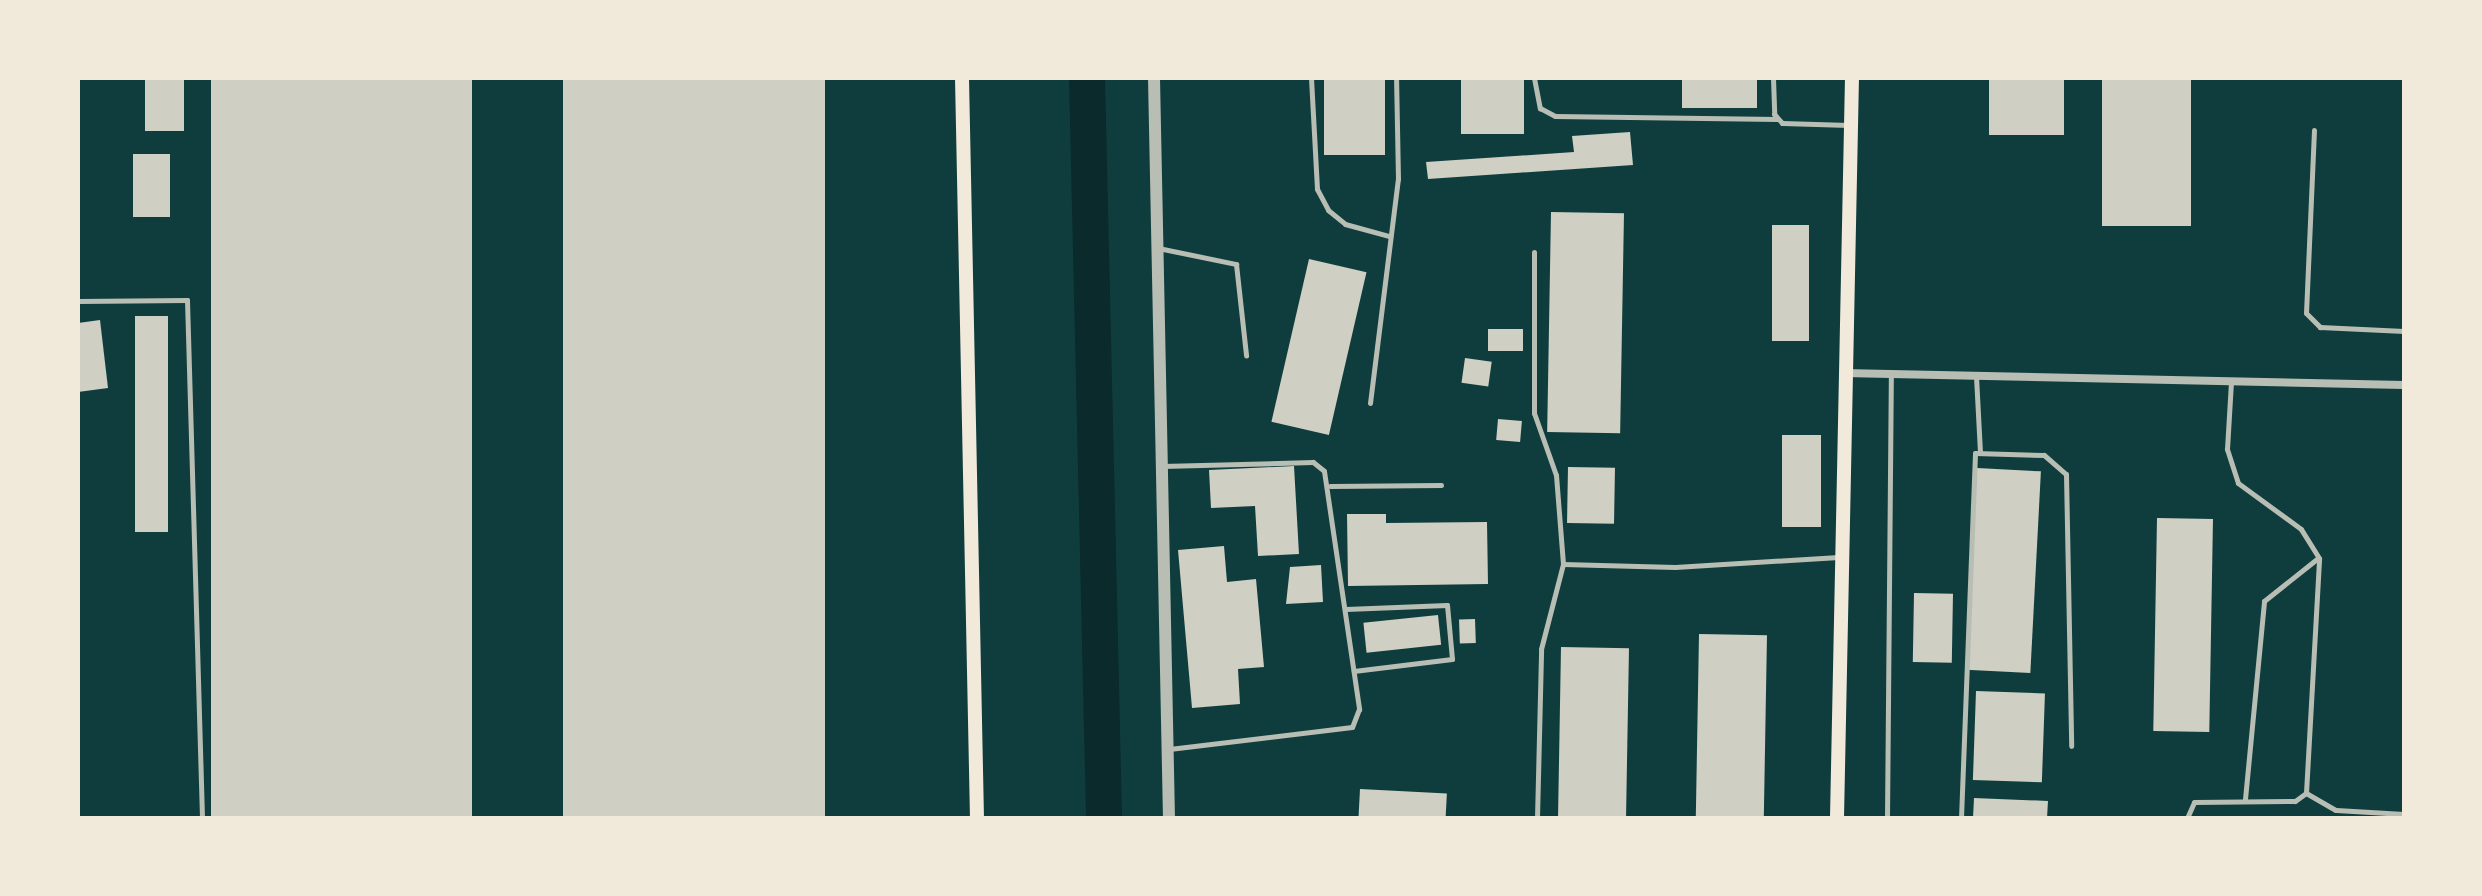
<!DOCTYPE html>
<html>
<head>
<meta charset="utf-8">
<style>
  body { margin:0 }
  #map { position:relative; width:2482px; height:896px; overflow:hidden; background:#0f3d3e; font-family:"Alegreya Sans",sans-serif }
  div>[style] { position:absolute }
  .river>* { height:36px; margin:-18px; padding:0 18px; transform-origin:18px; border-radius:18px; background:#0a2a2b }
  .building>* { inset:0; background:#cfcfc3; transform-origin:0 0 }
  .service>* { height:5px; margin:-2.5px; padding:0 2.5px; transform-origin:2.5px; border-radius:2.5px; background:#b8beb3 }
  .minor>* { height:8px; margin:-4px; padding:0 4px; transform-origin:4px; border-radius:4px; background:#b8beb3 }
  .tertiary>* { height:12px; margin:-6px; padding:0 6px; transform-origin:6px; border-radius:6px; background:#b8beb3 }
  .primary>* { height:14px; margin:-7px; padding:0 7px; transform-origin:7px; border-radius:7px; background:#f1e9da }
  span { translate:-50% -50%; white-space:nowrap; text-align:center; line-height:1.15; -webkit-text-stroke:7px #f1e9da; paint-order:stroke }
  .frame { position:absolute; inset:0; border:80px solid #f1e9da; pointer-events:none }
</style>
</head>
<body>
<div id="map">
  <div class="river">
    <div style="left:1087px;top:78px;width:740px;rotate:88.68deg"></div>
  </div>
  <div class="building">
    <div style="left:145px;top:78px;width:39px;height:53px"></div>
    <div style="left:211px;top:78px;width:261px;height:740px"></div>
    <div style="left:563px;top:78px;width:262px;height:740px"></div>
    <div style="left:1324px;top:78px;width:61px;height:77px"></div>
    <div style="left:1461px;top:78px;width:63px;height:56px"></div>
    <div style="left:1682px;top:78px;width:75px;height:30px"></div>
    <div style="left:1989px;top:78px;width:75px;height:57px"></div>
    <div style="left:2102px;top:78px;width:89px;height:148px"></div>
    <div style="clip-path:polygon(1630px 132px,1633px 165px,1428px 179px,1426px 162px,1574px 152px,1572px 136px)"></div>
    <div style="left:133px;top:154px;width:37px;height:63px"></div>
    <div style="left:1551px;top:212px;width:73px;height:220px;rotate:1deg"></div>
    <div style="left:1809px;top:225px;width:116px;height:37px;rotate:90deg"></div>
    <div style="left:1309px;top:259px;width:59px;height:167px;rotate:13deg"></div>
    <div style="left:135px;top:316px;width:33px;height:216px"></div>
    <div style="clip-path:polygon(100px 320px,108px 388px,78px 392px,78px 323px)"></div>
    <div style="left:1488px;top:329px;width:35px;height:22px"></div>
    <div style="left:1465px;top:358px;width:27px;height:25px;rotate:8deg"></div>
    <div style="left:1498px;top:419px;width:24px;height:21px;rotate:5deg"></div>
    <div style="left:1782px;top:435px;width:39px;height:92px"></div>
    <div style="clip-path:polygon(1294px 466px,1299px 554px,1258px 556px,1255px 506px,1211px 508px,1209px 470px)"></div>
    <div style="left:1568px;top:467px;width:47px;height:56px;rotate:1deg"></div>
    <div style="left:1977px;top:468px;width:64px;height:202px;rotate:3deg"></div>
    <div style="clip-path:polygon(1347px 514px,1386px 514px,1386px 523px,1487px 522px,1488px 584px,1348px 586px)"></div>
    <div style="left:2157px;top:518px;width:56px;height:213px;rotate:1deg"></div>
    <div style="clip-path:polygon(1224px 546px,1227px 582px,1256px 579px,1264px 667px,1238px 669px,1240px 704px,1192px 708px,1178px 550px)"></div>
    <div style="clip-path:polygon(1321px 565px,1323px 602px,1286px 604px,1290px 567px)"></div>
    <div style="left:1914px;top:593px;width:39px;height:69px;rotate:1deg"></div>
    <div style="left:1438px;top:615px;width:30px;height:75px;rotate:84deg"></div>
    <div style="left:1475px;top:619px;width:24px;height:16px;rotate:88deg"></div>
    <div style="left:1699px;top:634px;width:68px;height:184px;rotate:1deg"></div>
    <div style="left:1561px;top:647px;width:68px;height:171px;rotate:1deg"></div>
    <div style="left:1976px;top:691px;width:69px;height:89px;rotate:2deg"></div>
    <div style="left:1360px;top:789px;width:87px;height:29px;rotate:3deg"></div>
    <div style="clip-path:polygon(1974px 798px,2048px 801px,2047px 818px,1973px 818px)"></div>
  </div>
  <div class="service">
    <div style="left:1311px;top:78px;width:111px;rotate:86.9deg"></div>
    <div style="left:1317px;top:189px;width:24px;rotate:62deg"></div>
    <div style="left:1328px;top:210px;width:22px;rotate:39deg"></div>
    <div style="left:1345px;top:224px;width:46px;rotate:15.3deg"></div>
    <div style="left:1534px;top:78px;width:31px;rotate:79deg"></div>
    <div style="left:1540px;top:108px;width:17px;rotate:28deg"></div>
    <div style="left:1555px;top:116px;width:222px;rotate:0.8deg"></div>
    <div style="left:1773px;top:78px;width:36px;rotate:88deg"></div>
    <div style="left:1774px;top:114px;width:12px;rotate:48deg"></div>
    <div style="left:1782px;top:123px;width:67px;rotate:1.7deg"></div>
    <div style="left:2314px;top:130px;width:183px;rotate:92.5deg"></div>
    <div style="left:2306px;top:313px;width:20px;rotate:45deg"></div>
    <div style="left:2320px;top:327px;width:84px;rotate:2.7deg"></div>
    <div style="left:1158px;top:248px;width:80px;rotate:11.6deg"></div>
    <div style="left:1236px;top:264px;width:92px;rotate:83.7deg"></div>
    <div style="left:1534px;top:252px;width:161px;rotate:90deg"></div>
    <div style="left:1534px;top:413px;width:66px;rotate:70.5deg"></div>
    <div style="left:1556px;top:475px;width:89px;rotate:85.5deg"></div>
    <div style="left:78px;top:301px;width:109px;rotate:-0.5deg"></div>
    <div style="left:187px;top:300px;width:518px;rotate:88.34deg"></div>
    <div style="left:1976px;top:376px;width:76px;rotate:87deg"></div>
    <div style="left:1370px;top:403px;width:226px;rotate:-82.9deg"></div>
    <div style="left:1398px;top:179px;width:101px;rotate:-91.1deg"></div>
    <div style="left:1162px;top:466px;width:151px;rotate:-1.5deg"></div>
    <div style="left:1313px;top:462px;width:14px;rotate:39deg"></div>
    <div style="left:1324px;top:471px;width:241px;rotate:81.6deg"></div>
    <div style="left:1359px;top:709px;width:19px;rotate:111deg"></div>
    <div style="left:1352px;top:727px;width:184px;rotate:173.1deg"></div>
    <div style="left:1330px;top:486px;width:111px;rotate:-0.5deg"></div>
    <div style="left:1346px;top:609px;width:101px;rotate:-2.3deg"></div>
    <div style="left:1447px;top:605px;width:54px;rotate:84.7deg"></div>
    <div style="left:1452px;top:659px;width:99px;rotate:173deg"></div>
    <div style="left:2306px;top:793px;width:34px;rotate:30deg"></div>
    <div style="left:2336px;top:810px;width:68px;rotate:3.4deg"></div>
    <div style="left:2245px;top:799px;width:199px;rotate:-84.5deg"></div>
    <div style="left:2264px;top:601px;width:69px;rotate:-38.5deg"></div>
    <div style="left:1537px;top:818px;width:169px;rotate:-88.6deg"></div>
    <div style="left:1541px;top:649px;width:88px;rotate:-75.5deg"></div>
    <div style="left:1563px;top:564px;width:112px;rotate:1.5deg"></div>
    <div style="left:1675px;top:567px;width:164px;rotate:-3.5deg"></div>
    <div style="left:1887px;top:818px;width:443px;rotate:-89.5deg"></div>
    <div style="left:1961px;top:818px;width:365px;rotate:-87.8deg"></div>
    <div style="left:1975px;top:453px;width:69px;rotate:1.7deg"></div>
    <div style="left:2044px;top:455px;width:29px;rotate:41deg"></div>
    <div style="left:2066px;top:474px;width:272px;rotate:88.9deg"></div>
    <div style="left:2187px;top:818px;width:17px;rotate:-66deg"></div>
    <div style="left:2194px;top:802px;width:101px;rotate:-0.6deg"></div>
    <div style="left:2295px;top:801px;width:14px;rotate:-36deg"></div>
    <div style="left:2306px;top:793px;width:235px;rotate:-86.8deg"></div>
    <div style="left:2319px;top:558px;width:34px;rotate:-122deg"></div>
    <div style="left:2301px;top:529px;width:78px;rotate:-143.9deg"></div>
    <div style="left:2238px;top:483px;width:36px;rotate:-108deg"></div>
    <div style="left:2227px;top:449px;width:68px;rotate:-86.6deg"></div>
  </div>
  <div class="minor">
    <div style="left:1843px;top:373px;width:561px;rotate:1.23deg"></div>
  </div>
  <div class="tertiary">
    <div style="left:1154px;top:78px;width:740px;rotate:88.84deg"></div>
  </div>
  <div class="primary">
    <div style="left:962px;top:78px;width:740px;rotate:88.84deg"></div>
    <div style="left:1837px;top:818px;width:740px;rotate:-88.84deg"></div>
  </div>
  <div class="frame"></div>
</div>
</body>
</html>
